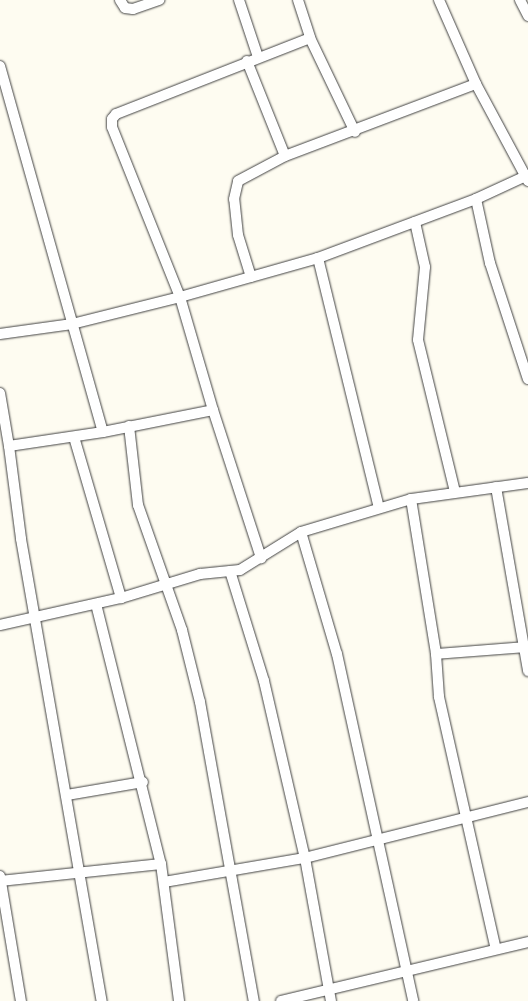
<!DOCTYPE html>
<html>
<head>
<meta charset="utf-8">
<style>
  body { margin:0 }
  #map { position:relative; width:528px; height:1001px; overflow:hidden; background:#fefcf1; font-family:"Crimson Pro",serif }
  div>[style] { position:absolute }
  .roads { filter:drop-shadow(0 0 1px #424242) drop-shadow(0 0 1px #424242) }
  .minor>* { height:10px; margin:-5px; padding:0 5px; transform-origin:5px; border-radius:5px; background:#fff }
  span { translate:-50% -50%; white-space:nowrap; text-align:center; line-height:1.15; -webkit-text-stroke:5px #fff; paint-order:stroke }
</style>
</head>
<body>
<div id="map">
  <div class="roads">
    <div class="minor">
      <div style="left:120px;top:0;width:9px;rotate:58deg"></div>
      <div style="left:125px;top:8px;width:8px;rotate:7deg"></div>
      <div style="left:133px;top:9px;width:28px;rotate:-19deg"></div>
      <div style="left:239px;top:0;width:60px;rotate:71.6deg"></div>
      <div style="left:298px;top:0;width:40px;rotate:72deg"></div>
      <div style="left:310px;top:38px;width:104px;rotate:64.4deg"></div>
      <div style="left:439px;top:0;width:92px;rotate:66.2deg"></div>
      <div style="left:476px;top:84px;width:110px;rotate:61.8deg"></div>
      <div style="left:520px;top:0;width:18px;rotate:63deg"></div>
      <div style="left:247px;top:61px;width:102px;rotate:68.2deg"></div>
      <div style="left:0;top:66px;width:380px;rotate:74.3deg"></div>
      <div style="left:103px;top:432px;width:95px;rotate:171.5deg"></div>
      <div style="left:9px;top:446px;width:94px;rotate:82.6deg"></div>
      <div style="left:21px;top:539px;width:469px;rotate:80.1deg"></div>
      <div style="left:528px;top:175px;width:57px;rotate:155.2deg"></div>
      <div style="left:476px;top:199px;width:66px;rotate:77.7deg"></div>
      <div style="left:490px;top:263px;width:122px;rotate:71.9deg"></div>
      <div style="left:415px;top:222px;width:46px;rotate:77.5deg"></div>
      <div style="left:425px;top:267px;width:73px;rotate:95.5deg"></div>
      <div style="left:418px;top:340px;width:156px;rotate:76.3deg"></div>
      <div style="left:318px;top:258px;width:257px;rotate:76.3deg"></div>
      <div style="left:251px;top:277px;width:44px;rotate:-107.2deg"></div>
      <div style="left:238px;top:235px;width:36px;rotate:-96deg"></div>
      <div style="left:234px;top:199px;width:18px;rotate:-77deg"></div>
      <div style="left:238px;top:181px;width:53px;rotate:-28deg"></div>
      <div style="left:285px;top:156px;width:204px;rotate:-20.7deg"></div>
      <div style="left:0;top:334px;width:73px;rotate:-7.9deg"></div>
      <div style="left:72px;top:324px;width:111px;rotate:-14deg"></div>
      <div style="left:180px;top:297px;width:143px;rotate:-15.8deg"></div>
      <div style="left:318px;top:258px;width:169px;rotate:-20.5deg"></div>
      <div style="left:0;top:393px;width:54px;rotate:80.4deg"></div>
      <div style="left:213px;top:410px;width:118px;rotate:-106.3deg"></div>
      <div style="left:180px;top:297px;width:183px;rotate:-111.8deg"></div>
      <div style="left:112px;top:127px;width:8px;rotate:-90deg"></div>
      <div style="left:112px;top:119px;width:6px;rotate:-51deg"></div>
      <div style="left:116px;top:114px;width:208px;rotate:-21.4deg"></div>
      <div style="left:129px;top:426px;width:80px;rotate:83.5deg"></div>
      <div style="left:138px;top:505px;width:133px;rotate:70.6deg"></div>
      <div style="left:182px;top:630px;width:74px;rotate:76deg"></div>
      <div style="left:200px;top:702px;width:304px;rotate:79.8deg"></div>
      <div style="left:103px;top:432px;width:112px;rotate:-11.3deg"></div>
      <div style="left:213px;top:410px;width:156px;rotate:72deg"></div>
      <div style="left:74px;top:437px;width:168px;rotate:73.7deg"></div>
      <div style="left:496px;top:487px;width:187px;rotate:80.1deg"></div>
      <div style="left:411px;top:499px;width:157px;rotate:80.8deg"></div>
      <div style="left:436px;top:654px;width:43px;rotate:86deg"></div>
      <div style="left:439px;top:697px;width:258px;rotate:77.3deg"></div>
      <div style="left:301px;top:532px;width:127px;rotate:73.6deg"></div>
      <div style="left:337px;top:654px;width:355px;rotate:77.6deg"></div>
      <div style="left:230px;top:571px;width:115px;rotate:72.8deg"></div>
      <div style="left:264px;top:681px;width:182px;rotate:77deg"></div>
      <div style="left:305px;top:858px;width:145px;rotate:79.7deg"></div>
      <div style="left:96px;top:604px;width:268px;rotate:76deg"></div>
      <div style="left:161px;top:864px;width:138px;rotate:82.5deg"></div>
      <div style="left:0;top:625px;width:124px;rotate:-12.6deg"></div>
      <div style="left:121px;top:598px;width:83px;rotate:-16.9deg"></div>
      <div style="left:200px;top:574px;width:40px;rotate:-5.7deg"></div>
      <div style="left:240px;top:570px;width:72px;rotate:-31.9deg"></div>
      <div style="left:301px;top:532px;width:115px;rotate:-16.7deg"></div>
      <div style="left:411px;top:499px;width:118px;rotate:-7.8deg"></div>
      <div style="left:436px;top:654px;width:92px;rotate:-4.4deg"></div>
      <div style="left:67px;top:795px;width:77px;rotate:-9.7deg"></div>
      <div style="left:0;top:876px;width:127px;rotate:80.5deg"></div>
      <div style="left:0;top:881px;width:162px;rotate:-6deg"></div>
      <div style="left:164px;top:882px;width:143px;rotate:-9.7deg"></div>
      <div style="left:305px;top:858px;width:230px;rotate:-14.1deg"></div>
      <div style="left:281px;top:1001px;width:254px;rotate:-13.4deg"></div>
    </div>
  </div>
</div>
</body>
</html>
